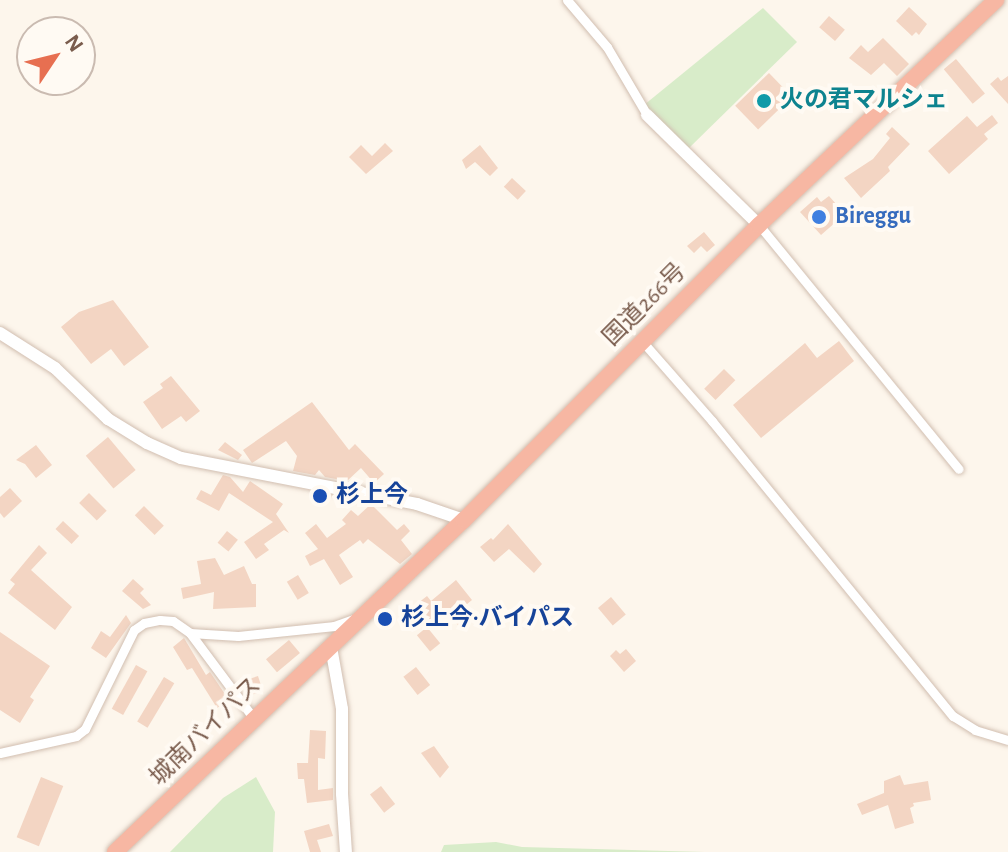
<!DOCTYPE html>
<html>
<head>
<meta charset="utf-8">
<style>
  body { margin:0 }
  #map { position:relative; width:1008px; height:852px; overflow:hidden; background:#fdf6ec; font-family:"Alegreya Sans","Noto Sans JP",sans-serif }
  div>[style] { position:absolute }
  .green>* { inset:0; background:#d8ecc9 }
  .building>* { inset:0; background:#f3d5c3; transform-origin:0 0 }
  .roads { filter:drop-shadow(0 0 2px #d1beb0) drop-shadow(0 0 2px #d1beb0) }
  .street>* { height:9px; margin:-4.5px; padding:0 4.5px; transform-origin:4.5px; border-radius:4.5px; background:#fff }
  .secondary>* { height:12px; margin:-6px; padding:0 6px; transform-origin:6px; border-radius:6px; background:#fff }
  .highway>* { height:16px; margin:-8px; padding:0 8px; transform-origin:8px; border-radius:8px; background:#f7b7a3 }
  .dots>* { width:22px; height:22px; translate:-50% -50%; box-sizing:border-box; border:4px solid #fffaf3; border-radius:50% }
  span { translate:-50% -50%; white-space:nowrap; text-align:center; line-height:1.15; -webkit-text-stroke:8px #fffaf3; paint-order:stroke }
  .culture-label { font-size:24px; color:#0d838f; font-weight:700 }
  .left { translate:0 -50%; text-align:left }
  .shop-label { font-size:24px; color:#366cbe; font-weight:700 }
  .street-label { font-size:24px; color:#7a5c4d }
  .transit-label { font-size:24px; color:#164399; font-weight:700 }
  .north { position:absolute; left:16px; top:16px; width:80px; height:80px; box-sizing:border-box; background:#fffaf3; border:2px solid #cabbb1; border-radius:50%; rotate:55deg; font-size:22px; font-weight:700; line-height:32px; text-align:center; color:#7a5c4d }
  .north::after { content:''; display:block; margin:auto; width:28px; height:36px; background:#e76f51; clip-path:polygon(50% 0,100% 100%,50% 72%,0 100%) }
</style>
</head>
<body>
<div id="map">
  <div class="green">
    <div style="clip-path:polygon(763px 8px,797px 42px,688px 149px,644px 105px)"></div>
    <div style="clip-path:polygon(256px 777px,275px 812px,273px 852px,170px 852px,223px 798px)"></div>
    <div style="clip-path:polygon(496px 842px,522px 847px,705px 852px,441px 852px,444px 845px)"></div>
  </div>
  <div class="building">
    <div style="clip-path:polygon(909px 7px,927px 24px,919px 35px,916px 32px,912px 36px,896px 21px)"></div>
    <div style="left:829px;top:16px;width:21px;height:15px;rotate:41deg"></div>
    <div style="clip-path:polygon(883px 38px,909px 64px,897px 76px,884px 63px,871px 75px,849px 58px,861px 45px,868px 52px)"></div>
    <div style="left:956px;top:59px;width:45px;height:16px;rotate:50deg"></div>
    <div style="left:769px;top:73px;width:33px;height:47px;rotate:46deg"></div>
    <div style="clip-path:polygon(1008px 76px,1008px 104px,990px 84px,998px 77px,1001px 81px)"></div>
    <div style="clip-path:polygon(992px 115px,998px 123px,984px 134px,988px 139px,949px 174px,928px 151px,967px 116px,977px 127px)"></div>
    <div style="clip-path:polygon(892px 127px,910px 144px,888px 167px,890px 171px,861px 198px,844px 178px,873px 159px,890px 138px,886px 134px)"></div>
    <div style="clip-path:polygon(385px 143px,393px 151px,366px 174px,349px 157px,361px 145px,372px 156px)"></div>
    <div style="clip-path:polygon(480px 145px,498px 168px,490px 176px,475px 162px,466px 169px,462px 160px)"></div>
    <div style="left:512px;top:178px;width:19px;height:12px;rotate:43deg"></div>
    <div style="clip-path:polygon(829px 196px,845px 214px,821px 235px,800px 212px,817px 197px,821px 202px)"></div>
    <div style="clip-path:polygon(704px 232px,715px 245px,707px 252px,701px 246px,694px 253px,687px 246px)"></div>
    <div style="clip-path:polygon(113px 300px,149px 347px,124px 366px,111px 349px,91px 364px,61px 327px,79px 312px)"></div>
    <div style="clip-path:polygon(839px 341px,854px 361px,761px 438px,733px 405px,805px 343px,817px 358px)"></div>
    <div style="left:724px;top:369px;width:16px;height:28px;rotate:45deg"></div>
    <div style="clip-path:polygon(171px 376px,200px 411px,186px 422px,181px 416px,162px 429px,143px 402px,163px 388px,160px 384px)"></div>
    <div style="clip-path:polygon(312px 402px,349px 450px,355px 444px,384px 474px,374px 483px,361px 468px,347px 481px,325px 477px,319px 470px,315px 475px,293px 471px,297px 456px,286px 441px,252px 463px,243px 450px)"></div>
    <div style="left:108px;top:437px;width:43px;height:29px;rotate:50deg"></div>
    <div style="clip-path:polygon(225px 442px,242px 455px,238px 460px,218px 450px)"></div>
    <div style="clip-path:polygon(36px 445px,52px 465px,36px 478px,25px 464px,16px 460px)"></div>
    <div style="clip-path:polygon(223px 475px,230px 477px,243px 492px,250px 481px,283px 504px,276px 514px,289px 533px,284px 530px,264px 544px,269px 550px,256px 559px,244px 542px,273px 522px,229px 493px,219px 511px,196px 499px,201px 490px,211px 495px)"></div>
    <div style="clip-path:polygon(10px 488px,22px 501px,4px 518px,0 513px,0 497px)"></div>
    <div style="left:89px;top:493px;width:25px;height:14px;rotate:45deg"></div>
    <div style="clip-path:polygon(371px 504px,397px 530px,404px 524px,410px 531px,401px 540px,412px 554px,400px 564px,368px 539px,363px 544px,360px 540px,339px 555px,353px 577px,340px 585px,324px 559px,310px 566px,305px 556px,318px 549px,305px 533px,316px 524px,327px 538px,346px 524px,342px 520px,351px 510px,358px 516px)"></div>
    <div style="left:144px;top:506px;width:28px;height:13px;rotate:45deg"></div>
    <div style="left:63px;top:521px;width:22px;height:11px;rotate:43deg"></div>
    <div style="clip-path:polygon(508px 524px,542px 564px,534px 573px,509px 549px,494px 562px,480px 547px,491px 538px,493px 540px)"></div>
    <div style="left:227px;top:531px;width:14px;height:15px;rotate:39deg"></div>
    <div style="clip-path:polygon(39px 545px,47px 553px,31px 570px,72px 607px,55px 630px,8px 593px,15px 584px,10px 580px)"></div>
    <div style="clip-path:polygon(215px 558px,224px 575px,244px 566px,252px 584px,256px 584px,256px 607px,213px 609px,214px 592px,183px 599px,181px 588px,201px 584px,197px 561px)"></div>
    <div style="left:298px;top:575px;width:21px;height:13px;rotate:59deg"></div>
    <div style="clip-path:polygon(133px 579px,144px 589px,140px 593px,151px 605px,143px 609px,122px 591px)"></div>
    <div style="clip-path:polygon(456px 580px,472px 600px,461px 609px,468px 616px,458px 625px,444px 609px,426px 623px,413px 607px,427px 596px,431px 601px)"></div>
    <div style="left:611px;top:597px;width:23px;height:17px;rotate:50deg"></div>
    <div style="clip-path:polygon(126px 615px,131px 623px,106px 658px,91px 648px,101px 631px,110px 637px)"></div>
    <div style="left:427px;top:627px;width:21px;height:13px;rotate:51deg"></div>
    <div style="clip-path:polygon(0 632px,50px 666px,30px 697px,34px 700px,20px 723px,0 710px)"></div>
    <div style="clip-path:polygon(184px 638px,206px 675px,210px 672px,229px 700px,217px 708px,192px 668px,187px 670px,173px 647px)"></div>
    <div style="left:289px;top:640px;width:17px;height:30px;rotate:50deg"></div>
    <div style="clip-path:polygon(626px 649px,636px 661px,624px 672px,610px 656px,616px 650px,620px 654px)"></div>
    <div style="left:136px;top:665px;width:13px;height:50px;rotate:29deg"></div>
    <div style="left:416px;top:667px;width:23px;height:16px;rotate:52deg"></div>
    <div style="left:258px;top:676px;width:16px;height:16px;rotate:72deg"></div>
    <div style="left:164px;top:677px;width:12px;height:52px;rotate:31deg"></div>
    <div style="clip-path:polygon(310px 730px,326px 731px,325px 759px,318px 758px,318px 790px,333px 788px,333px 800px,307px 803px,304px 779px,298px 779px,297px 763px,308px 763px)"></div>
    <div style="clip-path:polygon(434px 746px,449px 767px,440px 778px,421px 753px)"></div>
    <div style="clip-path:polygon(900px 775px,904px 785px,928px 781px,931px 800px,913px 803px,914px 806px,910px 808px,914px 823px,895px 829px,888px 805px,862px 815px,857px 804px,884px 793px,884px 781px)"></div>
    <div style="left:41px;top:777px;width:24px;height:65px;rotate:22deg"></div>
    <div style="left:381px;top:786px;width:23px;height:14px;rotate:52deg"></div>
    <div style="clip-path:polygon(329px 824px,333px 836px,317px 840px,321px 852px,310px 852px,304px 831px)"></div>
  </div>
  <div class="roads">
    <div class="street">
      <div style="left:567px;top:0;width:62px;rotate:49.6deg"></div>
      <div style="left:607px;top:47px;width:79px;rotate:59.5deg"></div>
      <div style="left:759px;top:225px;width:315px;rotate:50.7deg"></div>
      <div style="left:642px;top:341px;width:106px;rotate:48.8deg"></div>
      <div style="left:712px;top:421px;width:381px;rotate:50.8deg"></div>
      <div style="left:953px;top:716px;width:26px;rotate:32deg"></div>
      <div style="left:975px;top:730px;width:34px;rotate:17deg"></div>
      <div style="left:190px;top:633px;width:48px;rotate:3.6deg"></div>
      <div style="left:238px;top:636px;width:97px;rotate:-5.9deg"></div>
      <div style="left:334px;top:626px;width:23px;rotate:-20deg"></div>
      <div style="left:0;top:753px;width:78px;rotate:-12.6deg"></div>
      <div style="left:76px;top:736px;width:11px;rotate:-38deg"></div>
      <div style="left:85px;top:729px;width:110px;rotate:-63.7deg"></div>
      <div style="left:134px;top:630px;width:12px;rotate:-35deg"></div>
      <div style="left:144px;top:623px;width:16px;rotate:-11deg"></div>
      <div style="left:160px;top:620px;width:13px;rotate:4deg"></div>
      <div style="left:173px;top:621px;width:21px;rotate:35deg"></div>
      <div style="left:190px;top:633px;width:107px;rotate:53.3deg"></div>
    </div>
    <div class="secondary">
      <div style="left:647px;top:115px;width:157px;rotate:44.5deg"></div>
      <div style="left:0;top:333px;width:65px;rotate:32.5deg"></div>
      <div style="left:55px;top:368px;width:74px;rotate:43.9deg"></div>
      <div style="left:108px;top:419px;width:46px;rotate:31.6deg"></div>
      <div style="left:147px;top:443px;width:37px;rotate:24deg"></div>
      <div style="left:181px;top:458px;width:240px;rotate:11deg"></div>
      <div style="left:417px;top:504px;width:50px;rotate:18.8deg"></div>
      <div style="left:331px;top:647px;width:63px;rotate:79.9deg"></div>
      <div style="left:342px;top:709px;width:85px;rotate:90deg"></div>
      <div style="left:342px;top:794px;width:58px;rotate:86.1deg"></div>
    </div>
    <div class="highway">
      <div style="left:115px;top:852px;width:482px;rotate:-43.6deg"></div>
      <div style="left:464px;top:520px;width:417px;rotate:-45deg"></div>
      <div style="left:759px;top:225px;width:327px;rotate:-43.5deg"></div>
    </div>
  </div>
  <div class="dots">
    <div style="left:764px;top:101px;background:#0f9aa8"></div>
    <div style="left:819px;top:217px;background:#3f7fe0"></div>
    <div style="left:320px;top:496px;background:#1a4fb4"></div>
    <div style="left:385px;top:619px;background:#1a4fb4"></div>
  </div>
  <div class="culture-label">
    <span class="left" style="left:780px;top:101px">火の君マルシェ</span>
  </div>
  <div class="shop-label">
    <span class="left" style="left:835px;top:217px">Bireggu</span>
  </div>
  <div class="street-label">
    <span style="left:645px;top:305px;rotate:-45deg">国道266号</span>
    <span style="left:206px;top:732px;rotate:-44deg">城南バイパス</span>
  </div>
  <div class="transit-label">
    <span class="left" style="left:336px;top:496px">杉上今</span>
    <span class="left" style="left:401px;top:619px">杉上今·バイパス</span>
  </div>
  <div class="north">N</div>
</div>
</body>
</html>
